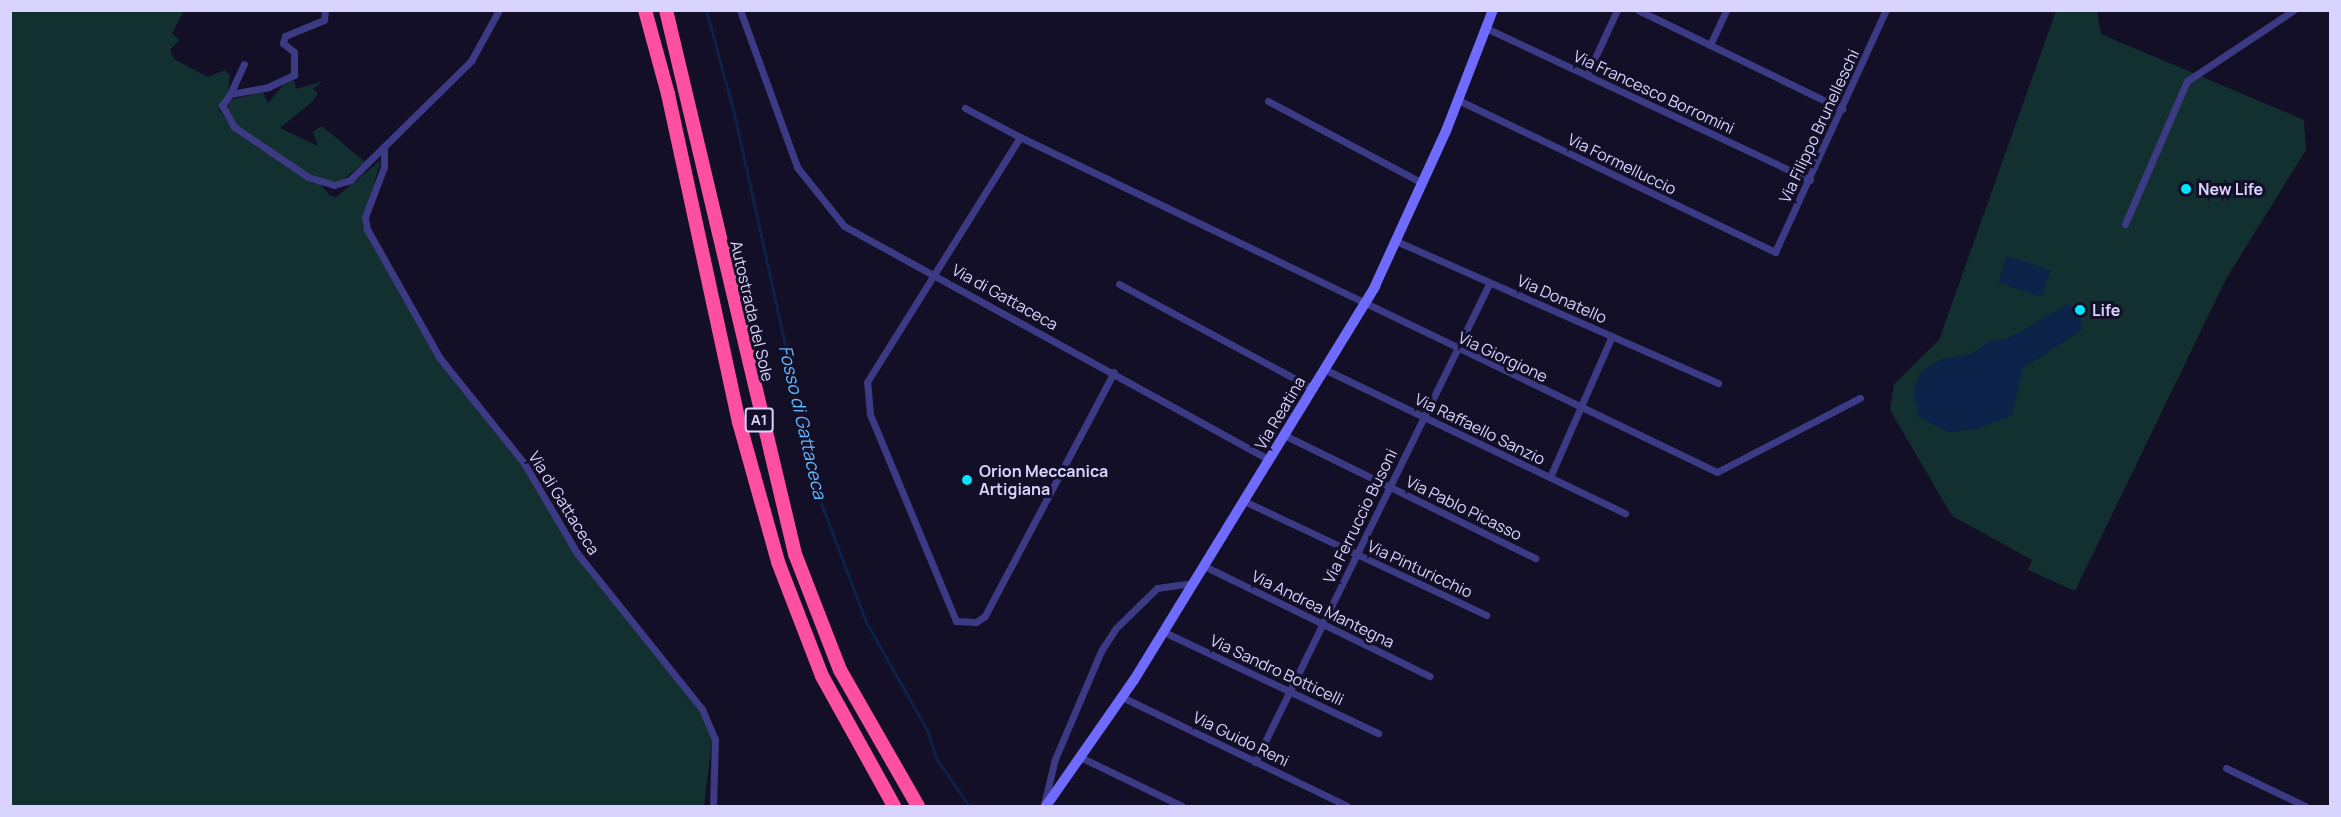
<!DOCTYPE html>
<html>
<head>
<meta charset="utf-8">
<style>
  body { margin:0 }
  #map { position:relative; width:2341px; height:817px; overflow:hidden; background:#130f26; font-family:Manrope,sans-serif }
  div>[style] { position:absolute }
  .green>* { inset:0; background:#12302f }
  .water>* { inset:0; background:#0c2248; transform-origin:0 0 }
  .stream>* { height:3px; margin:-1.5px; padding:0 1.5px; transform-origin:1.5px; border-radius:1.5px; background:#0c2248 }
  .street>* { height:7px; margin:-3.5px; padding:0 3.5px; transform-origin:3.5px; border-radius:3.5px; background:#3d3a85 }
  .secondary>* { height:10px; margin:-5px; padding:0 5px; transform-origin:5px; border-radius:5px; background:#6f6bff }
  .highway>* { height:14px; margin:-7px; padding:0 7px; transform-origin:7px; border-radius:7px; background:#ff4fa3 }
  .dots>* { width:16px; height:16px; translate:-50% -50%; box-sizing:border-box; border:3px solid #130f26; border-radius:50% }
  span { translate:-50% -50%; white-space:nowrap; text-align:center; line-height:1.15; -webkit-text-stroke:6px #130f26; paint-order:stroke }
  .shield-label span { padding:2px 4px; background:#130f26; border:2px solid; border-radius:4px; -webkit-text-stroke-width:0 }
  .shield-label { font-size:15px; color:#d9d4ff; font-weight:700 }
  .street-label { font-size:16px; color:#d9d4ff }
  .poi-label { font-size:16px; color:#d9d4ff; font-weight:700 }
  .left { translate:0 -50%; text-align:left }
  .water-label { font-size:18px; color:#62b6ff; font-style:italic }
  .frame { position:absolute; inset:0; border:12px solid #d9d4ff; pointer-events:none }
</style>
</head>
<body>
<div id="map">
  <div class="green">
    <div style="clip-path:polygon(10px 11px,184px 11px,172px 33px,179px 40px,170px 50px,174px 59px,208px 77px,225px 70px,230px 76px,227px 99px,218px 108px,236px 133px,266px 153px,234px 124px,227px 113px,230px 100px,263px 92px,268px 103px,285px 83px,294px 80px,296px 89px,323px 81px,313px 89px,318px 93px,313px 101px,280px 128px,318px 146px,313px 132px,322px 126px,365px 162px,341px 181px,319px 182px,329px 195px,336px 197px,381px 160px,362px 225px,437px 359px,534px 481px,576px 555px,701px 711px,712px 741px,704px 806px,11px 806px)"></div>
    <div style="clip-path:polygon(2056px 11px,2097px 11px,2101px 34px,2304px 120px,2306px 150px,2226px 279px,2075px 591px,2028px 570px,2032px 560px,1952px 516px,1890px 410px,1894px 384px,1939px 340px)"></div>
  </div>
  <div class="water">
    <div style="left:2007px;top:256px;width:46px;height:28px;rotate:18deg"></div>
    <div style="clip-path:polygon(2068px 304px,2080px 315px,2082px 330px,2023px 368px,2012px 415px,1977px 429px,1948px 432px,1919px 417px,1913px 394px,1920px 373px,1942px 359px,1971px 354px,1990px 341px,2007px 339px)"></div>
  </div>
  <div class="stream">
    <div style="left:706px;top:10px;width:107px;rotate:74.8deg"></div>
    <div style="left:734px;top:113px;width:391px;rotate:77.6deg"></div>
    <div style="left:818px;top:495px;width:136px;rotate:69.3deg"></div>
    <div style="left:866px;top:622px;width:124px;rotate:60.5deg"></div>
    <div style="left:927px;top:730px;width:29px;rotate:72deg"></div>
    <div style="left:936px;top:758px;width:58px;rotate:55.5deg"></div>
  </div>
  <div class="street">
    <div style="left:740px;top:10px;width:167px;rotate:70deg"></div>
    <div style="left:797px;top:167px;width:75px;rotate:51.5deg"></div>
    <div style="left:844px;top:226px;width:485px;rotate:28.8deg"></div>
    <div style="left:1638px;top:10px;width:227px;rotate:25.9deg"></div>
    <div style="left:1486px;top:28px;width:358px;rotate:25.1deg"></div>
    <div style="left:1710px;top:45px;width:38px;rotate:-65deg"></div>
    <div style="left:1587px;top:75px;width:72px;rotate:-65.2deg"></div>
    <div style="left:230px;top:94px;width:33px;rotate:-65deg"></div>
    <div style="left:1458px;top:100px;width:352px;rotate:25.6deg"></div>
    <div style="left:1775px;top:252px;width:266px;rotate:-65.4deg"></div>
    <div style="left:1268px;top:101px;width:174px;rotate:28deg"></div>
    <div style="left:222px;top:105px;width:25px;rotate:61deg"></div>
    <div style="left:234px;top:127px;width:89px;rotate:34deg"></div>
    <div style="left:308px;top:177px;width:27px;rotate:17deg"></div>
    <div style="left:334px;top:185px;width:17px;rotate:-17deg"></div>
    <div style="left:350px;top:180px;width:170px;rotate:-44.5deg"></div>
    <div style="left:471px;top:61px;width:58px;rotate:-61.2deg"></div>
    <div style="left:222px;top:106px;width:14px;rotate:-56deg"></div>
    <div style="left:230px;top:94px;width:39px;rotate:-10deg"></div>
    <div style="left:268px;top:87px;width:29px;rotate:-25deg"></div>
    <div style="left:294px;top:75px;width:23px;rotate:-90deg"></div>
    <div style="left:294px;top:52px;width:14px;rotate:-141deg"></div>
    <div style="left:283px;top:43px;width:7px;rotate:-74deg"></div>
    <div style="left:285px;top:36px;width:42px;rotate:-22.3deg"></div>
    <div style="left:324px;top:20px;width:10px;rotate:-84deg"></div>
    <div style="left:965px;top:108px;width:62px;rotate:27.8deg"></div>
    <div style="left:384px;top:150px;width:17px;rotate:90deg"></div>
    <div style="left:384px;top:167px;width:53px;rotate:110.8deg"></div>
    <div style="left:365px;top:217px;width:12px;rotate:81deg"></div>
    <div style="left:367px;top:229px;width:147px;rotate:60.6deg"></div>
    <div style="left:439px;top:357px;width:136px;rotate:51.3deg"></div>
    <div style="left:524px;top:463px;width:104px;rotate:59.5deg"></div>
    <div style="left:577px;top:553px;width:200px;rotate:51.3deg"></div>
    <div style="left:702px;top:709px;width:33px;rotate:67deg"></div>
    <div style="left:715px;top:739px;width:67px;rotate:91.7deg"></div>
    <div style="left:2125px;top:224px;width:156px;rotate:-66.6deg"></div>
    <div style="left:2187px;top:81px;width:128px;rotate:-33.6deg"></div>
    <div style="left:1396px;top:241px;width:352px;rotate:23.8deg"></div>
    <div style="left:1119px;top:284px;width:219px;rotate:28.3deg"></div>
    <div style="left:1324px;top:369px;width:334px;rotate:25.6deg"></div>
    <div style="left:1114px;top:372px;width:276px;rotate:117.9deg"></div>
    <div style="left:985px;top:616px;width:11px;rotate:146deg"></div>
    <div style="left:976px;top:622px;width:20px;rotate:-177deg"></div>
    <div style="left:956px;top:621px;width:224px;rotate:-112.6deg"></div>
    <div style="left:870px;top:414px;width:32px;rotate:-95deg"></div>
    <div style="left:867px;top:382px;width:289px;rotate:-58deg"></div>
    <div style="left:1020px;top:137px;width:773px;rotate:25.67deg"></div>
    <div style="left:1717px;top:472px;width:161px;rotate:-27.4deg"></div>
    <div style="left:1284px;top:435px;width:280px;rotate:26.1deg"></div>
    <div style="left:1550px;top:477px;width:154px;rotate:-66.3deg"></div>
    <div style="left:1244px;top:501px;width:268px;rotate:25.2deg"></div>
    <div style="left:1204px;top:566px;width:251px;rotate:26deg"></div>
    <div style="left:1164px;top:632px;width:237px;rotate:25.3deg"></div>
    <div style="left:1122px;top:697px;width:250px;rotate:25.8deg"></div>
    <div style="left:1080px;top:757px;width:113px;rotate:25.7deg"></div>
    <div style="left:1255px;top:762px;width:534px;rotate:-63.91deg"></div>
    <div style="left:2226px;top:768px;width:88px;rotate:25.7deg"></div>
    <div style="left:1044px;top:804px;width:46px;rotate:-76.3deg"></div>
    <div style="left:1055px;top:759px;width:117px;rotate:-66.9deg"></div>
    <div style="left:1101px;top:651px;width:27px;rotate:-57deg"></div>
    <div style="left:1116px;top:628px;width:57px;rotate:-44.3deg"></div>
    <div style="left:1157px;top:588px;width:37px;rotate:-8deg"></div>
  </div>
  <div class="secondary">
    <div style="left:1046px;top:806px;width:154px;rotate:-55.1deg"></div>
    <div style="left:1134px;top:680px;width:462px;rotate:-58.5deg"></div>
    <div style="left:1375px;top:286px;width:170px;rotate:-65.4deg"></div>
    <div style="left:1446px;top:131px;width:130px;rotate:-68.8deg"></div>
  </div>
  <div class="highway">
    <div style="left:645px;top:10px;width:87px;rotate:74.7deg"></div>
    <div style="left:668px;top:94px;width:336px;rotate:77.8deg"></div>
    <div style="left:739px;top:422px;width:145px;rotate:74.4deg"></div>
    <div style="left:778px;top:562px;width:122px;rotate:68.9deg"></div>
    <div style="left:822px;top:676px;width:149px;rotate:61deg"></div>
    <div style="left:666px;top:10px;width:559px;rotate:76.66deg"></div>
    <div style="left:795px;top:554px;width:124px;rotate:68.8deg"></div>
    <div style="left:840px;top:670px;width:157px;rotate:60.2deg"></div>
  </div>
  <div class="dots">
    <div style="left:2186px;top:189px;background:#00e5ff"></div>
    <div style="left:2080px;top:310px;background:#00e5ff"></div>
    <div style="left:967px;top:480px;background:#00e5ff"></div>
  </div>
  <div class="shield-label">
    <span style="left:759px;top:420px">A1</span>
  </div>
  <div class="street-label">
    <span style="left:1654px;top:92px;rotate:25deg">Via Francesco Borromini</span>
    <span style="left:1819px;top:126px;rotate:-65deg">Via Filippo Brunelleschi</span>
    <span style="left:1622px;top:164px;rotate:26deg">Via Formelluccio</span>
    <span style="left:1005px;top:297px;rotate:29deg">Via di Gattaceca</span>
    <span style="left:1562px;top:299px;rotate:24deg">Via Donatello</span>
    <span style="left:752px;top:311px;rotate:77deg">Autostrada del Sole</span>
    <span style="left:1503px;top:357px;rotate:25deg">Via Giorgione</span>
    <span style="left:1280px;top:413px;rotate:-59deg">Via Reatina</span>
    <span style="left:1480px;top:429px;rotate:26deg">Via Raffaello Sanzio</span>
    <span style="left:564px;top:503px;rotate:58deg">Via di Gattaceca</span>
    <span style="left:1464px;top:508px;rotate:26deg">Via Pablo Picasso</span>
    <span style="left:1360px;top:516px;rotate:-64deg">Via Ferruccio Busoni</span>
    <span style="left:1420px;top:569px;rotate:25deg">Via Pinturicchio</span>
    <span style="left:1323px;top:609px;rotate:26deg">Via Andrea Mantegna</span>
    <span style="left:1277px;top:670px;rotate:25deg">Via Sandro Botticelli</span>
    <span style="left:1241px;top:739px;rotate:26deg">Via Guido Reni</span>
  </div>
  <div class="poi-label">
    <span class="left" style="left:2198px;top:189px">New Life</span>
    <span class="left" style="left:2092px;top:310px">Life</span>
    <span class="left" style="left:979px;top:480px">Orion Meccanica<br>Artigiana</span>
  </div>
  <div class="water-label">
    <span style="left:803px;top:422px;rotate:77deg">Fosso di Gattaceca</span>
  </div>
  <div class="frame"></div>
</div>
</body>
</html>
